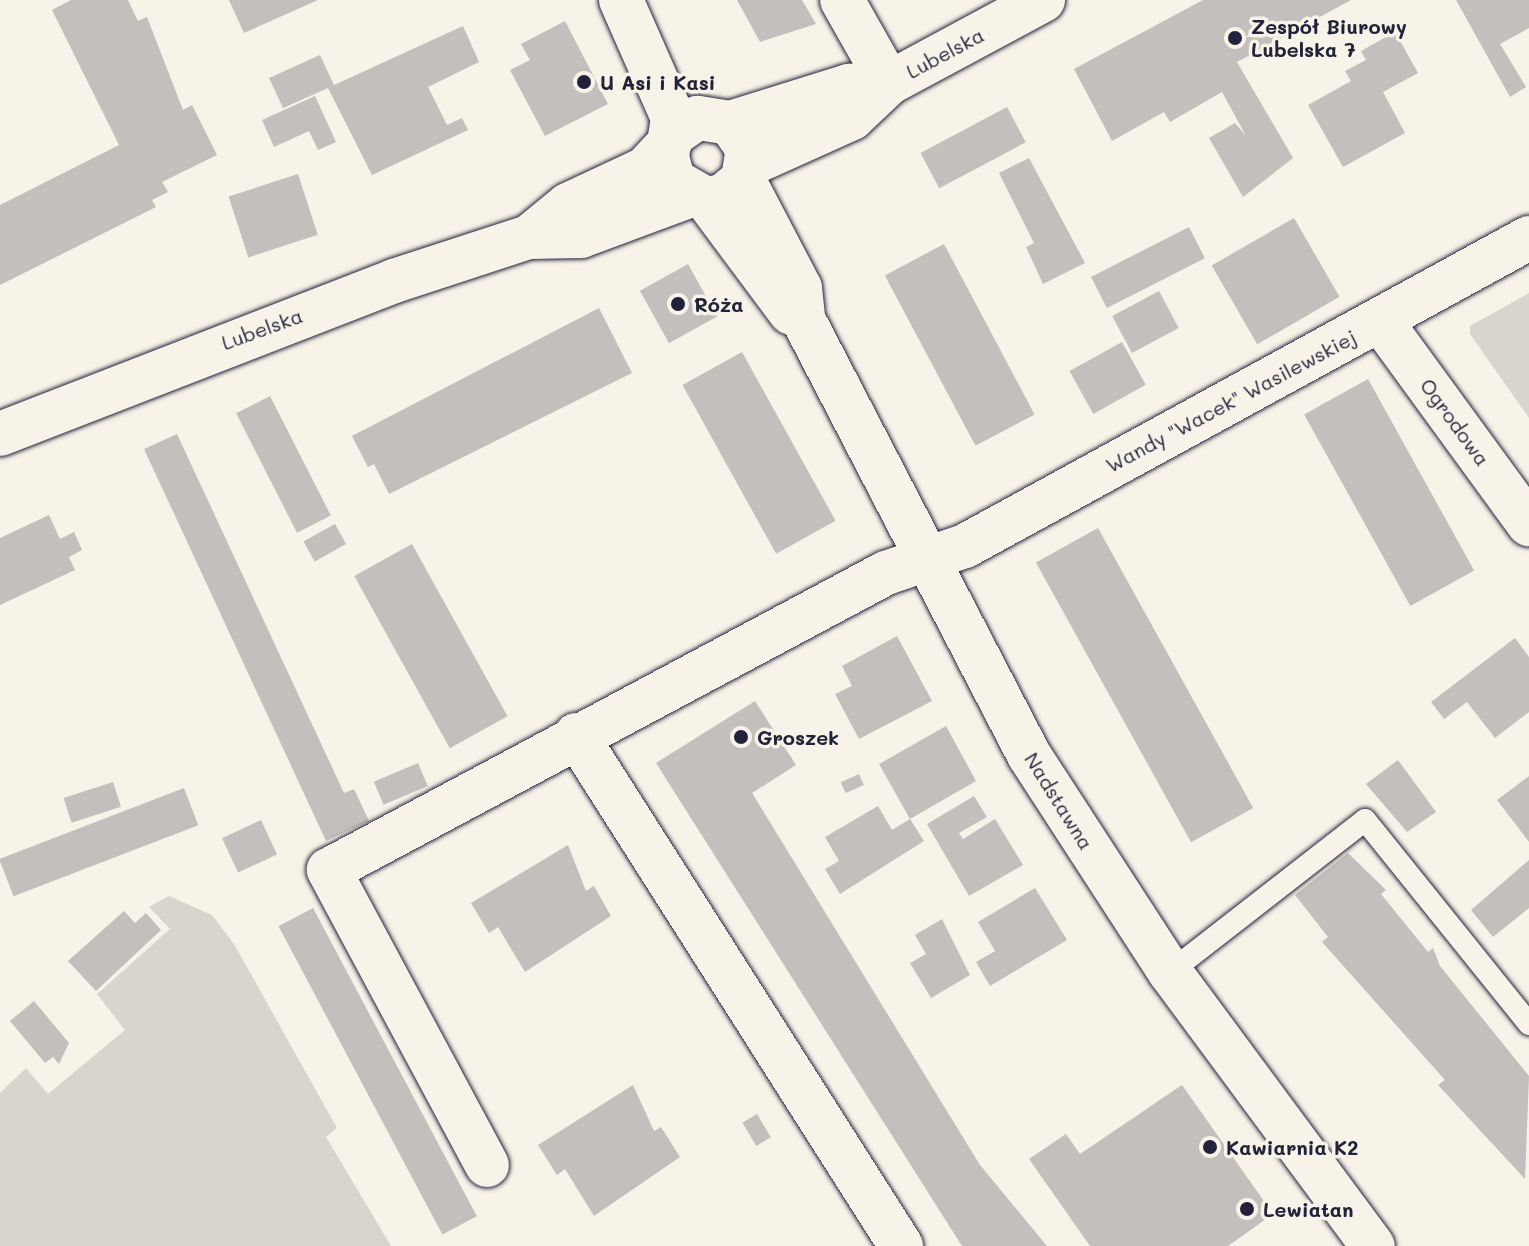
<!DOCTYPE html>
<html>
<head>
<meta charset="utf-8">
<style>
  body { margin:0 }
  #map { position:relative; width:1529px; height:1246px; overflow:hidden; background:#f7f3e8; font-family:Mali,sans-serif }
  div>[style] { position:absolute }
  .green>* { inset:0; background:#d8d5cf }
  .building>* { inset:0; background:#c2bfbd; transform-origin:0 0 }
  .roads { filter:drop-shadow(0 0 2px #22223b) drop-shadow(0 0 2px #22223b) }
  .service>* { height:22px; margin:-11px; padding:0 11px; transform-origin:11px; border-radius:11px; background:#f7f3e8 }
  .minor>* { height:44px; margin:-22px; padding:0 22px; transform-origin:22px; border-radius:22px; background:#f7f3e8 }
  .tertiary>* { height:44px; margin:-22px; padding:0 22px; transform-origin:22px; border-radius:22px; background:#f7f3e8 }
  .dots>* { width:22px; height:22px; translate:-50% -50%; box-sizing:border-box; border:4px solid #f7f3e8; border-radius:50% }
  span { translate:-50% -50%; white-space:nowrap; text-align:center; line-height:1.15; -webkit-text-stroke:7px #f7f3e8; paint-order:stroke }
  .poi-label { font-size:20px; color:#22223b; font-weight:700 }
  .left { translate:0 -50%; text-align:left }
  .street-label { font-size:20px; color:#22223b }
</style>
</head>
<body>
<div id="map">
  <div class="green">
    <div style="clip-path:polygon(1529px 293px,1529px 418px,1470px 334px,1470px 326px)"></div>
    <div style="clip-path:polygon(169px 896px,212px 915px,234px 944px,337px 1128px,326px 1137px,391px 1246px,0 1246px,0 1093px,26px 1068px,48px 1094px,125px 1030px,97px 994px,170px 929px,149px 907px)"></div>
  </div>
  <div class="building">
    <div style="clip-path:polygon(71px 0,128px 0,138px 21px,147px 17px,183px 110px,192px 105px,217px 155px,162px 182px,168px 192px,152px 200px,156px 207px,0 285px,0 205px,119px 145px,52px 10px)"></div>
    <div style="clip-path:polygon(229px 0,318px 0,244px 33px)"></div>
    <div style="clip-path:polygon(737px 0,802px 0,816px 24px,760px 42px)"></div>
    <div style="clip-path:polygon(1203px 0,1351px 0,1237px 62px,1293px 158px,1243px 197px,1209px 138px,1235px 123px,1246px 136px,1222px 92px,1170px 122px,1164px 112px,1112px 141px,1074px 69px)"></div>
    <div style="clip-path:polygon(1456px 0,1529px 0,1529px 28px,1500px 44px,1526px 87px,1510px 97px)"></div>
    <div style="clip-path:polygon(565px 21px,608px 104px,545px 136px,510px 70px,530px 60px,521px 44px)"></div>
    <div style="clip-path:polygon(463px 26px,479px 62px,428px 87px,447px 125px,462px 118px,468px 130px,372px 175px,328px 88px,283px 108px,269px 78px,320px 55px,334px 85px)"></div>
    <div style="clip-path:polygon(1395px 32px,1418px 73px,1383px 92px,1405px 133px,1343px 167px,1308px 105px,1351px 81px,1345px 71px,1366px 60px,1361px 51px)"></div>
    <div style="clip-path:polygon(315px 96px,336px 142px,318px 150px,309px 131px,274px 147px,262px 120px)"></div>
    <div style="left:1007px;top:107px;width:40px;height:98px;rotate:62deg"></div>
    <div style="clip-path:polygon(1029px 158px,1085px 263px,1043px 284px,1026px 247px,1034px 243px,999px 173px)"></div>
    <div style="left:298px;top:174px;width:64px;height:73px;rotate:72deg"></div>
    <div style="left:1294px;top:218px;width:91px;height:95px;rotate:60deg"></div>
    <div style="left:1189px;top:227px;width:35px;height:110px;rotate:63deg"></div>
    <div style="left:944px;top:244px;width:193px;height:67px;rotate:62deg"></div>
    <div style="left:688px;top:264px;width:60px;height:55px;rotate:61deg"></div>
    <div style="left:1159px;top:291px;width:42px;height:53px;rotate:62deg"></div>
    <div style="clip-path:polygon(599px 308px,632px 373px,389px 494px,374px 464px,368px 467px,352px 436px)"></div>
    <div style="left:1122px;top:342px;width:49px;height:60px;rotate:61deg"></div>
    <div style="left:742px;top:352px;width:193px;height:68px;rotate:61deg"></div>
    <div style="left:1368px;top:379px;width:219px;height:73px;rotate:61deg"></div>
    <div style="left:270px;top:396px;width:134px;height:38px;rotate:63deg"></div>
    <div style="clip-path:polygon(177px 434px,344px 793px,354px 789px,369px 821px,326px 841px,144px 449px)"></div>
    <div style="clip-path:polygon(49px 515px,60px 539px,74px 532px,82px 550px,69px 557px,75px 570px,0 605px,0 538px)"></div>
    <div style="left:335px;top:524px;width:23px;height:36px;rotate:61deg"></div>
    <div style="left:1098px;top:528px;width:320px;height:71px;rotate:61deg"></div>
    <div style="left:412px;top:544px;width:197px;height:66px;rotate:61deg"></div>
    <div style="clip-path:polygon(897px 636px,932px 701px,859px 739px,835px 694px,852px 686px,842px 666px)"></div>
    <div style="clip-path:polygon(1515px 638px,1529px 657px,1529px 712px,1495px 738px,1467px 702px,1444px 719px,1431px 702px)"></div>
    <div style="clip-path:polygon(755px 701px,796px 765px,752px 793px,980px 1165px,1047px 1246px,962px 1246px,656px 763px)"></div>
    <div style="clip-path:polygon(946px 726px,976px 781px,910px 819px,924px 841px,840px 894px,825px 869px,839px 861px,825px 837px,878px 806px,892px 830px,910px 819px,879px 764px)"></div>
    <div style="clip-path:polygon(1398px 760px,1436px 812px,1407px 832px,1366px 784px)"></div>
    <div style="left:418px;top:763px;width:25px;height:48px;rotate:67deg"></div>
    <div style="left:859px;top:774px;width:12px;height:20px;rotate:66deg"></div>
    <div style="clip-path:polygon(1529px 776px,1529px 842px,1497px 800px)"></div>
    <div style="left:113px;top:782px;width:26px;height:52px;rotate:72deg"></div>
    <div style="left:184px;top:788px;width:40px;height:198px;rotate:69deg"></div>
    <div style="clip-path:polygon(974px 796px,987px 817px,959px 833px,963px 839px,995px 819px,1023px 865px,969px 896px,927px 824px)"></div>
    <div style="left:261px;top:820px;width:38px;height:43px;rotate:65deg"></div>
    <div style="clip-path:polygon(568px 845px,586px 891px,594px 886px,611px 916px,525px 972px,498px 927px,489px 933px,471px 903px)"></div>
    <div style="clip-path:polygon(1348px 853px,1386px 890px,1381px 894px,1428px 952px,1433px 948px,1440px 966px,1529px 1076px,1525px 1179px,1438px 1085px,1445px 1080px,1322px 942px,1328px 937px,1295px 895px)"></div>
    <div style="clip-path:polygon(1529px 860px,1529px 908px,1493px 937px,1471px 910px)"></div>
    <div style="clip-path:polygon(1035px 888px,1067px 940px,990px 986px,976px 962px,995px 951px,978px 922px)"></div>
    <div style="left:313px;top:908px;width:349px;height:39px;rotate:62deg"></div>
    <div style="clip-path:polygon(124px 911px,135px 923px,146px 913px,161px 930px,96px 991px,68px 961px)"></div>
    <div style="clip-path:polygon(942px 919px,970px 975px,931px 998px,910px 963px,926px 954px,915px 935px)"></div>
    <div style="clip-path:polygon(34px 1001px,69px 1043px,59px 1064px,53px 1057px,45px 1063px,10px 1021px)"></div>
    <div style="clip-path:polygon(633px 1085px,654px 1131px,661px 1127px,680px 1157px,594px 1216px,565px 1169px,557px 1175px,538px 1145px)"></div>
    <div style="clip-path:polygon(1182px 1085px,1273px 1214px,1228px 1246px,1090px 1246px,1029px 1159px,1066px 1134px,1080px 1154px)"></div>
    <div style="left:757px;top:1114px;width:27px;height:17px;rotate:59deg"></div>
  </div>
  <div class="roads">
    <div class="service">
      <div style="left:1170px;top:972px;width:247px;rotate:-37.9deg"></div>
      <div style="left:1365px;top:820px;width:262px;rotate:51.2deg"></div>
    </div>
    <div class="minor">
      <div style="left:842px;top:0;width:95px;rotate:60.5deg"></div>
      <div style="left:743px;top:179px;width:123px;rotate:62.4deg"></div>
      <div style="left:800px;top:288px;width:31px;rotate:84deg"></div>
      <div style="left:803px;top:319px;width:491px;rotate:62.6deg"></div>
      <div style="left:1029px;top:755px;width:259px;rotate:57deg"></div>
      <div style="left:1170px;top:972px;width:341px;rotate:53.5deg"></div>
      <div style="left:706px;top:199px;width:142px;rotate:53.3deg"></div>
      <div style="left:1380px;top:320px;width:253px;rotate:53.9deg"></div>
      <div style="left:576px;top:735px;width:606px;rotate:57.54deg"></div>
      <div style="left:487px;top:1165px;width:335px;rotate:-118.2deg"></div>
      <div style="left:329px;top:870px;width:631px;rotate:-28.07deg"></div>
      <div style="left:886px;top:573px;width:83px;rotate:-18.9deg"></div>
      <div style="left:965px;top:546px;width:643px;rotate:-28.64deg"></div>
    </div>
    <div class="tertiary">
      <div style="left:621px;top:0;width:129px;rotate:66.2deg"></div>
      <div style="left:673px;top:118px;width:39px;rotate:99deg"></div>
      <div style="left:667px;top:157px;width:24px;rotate:75deg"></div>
      <div style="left:673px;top:180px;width:38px;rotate:30deg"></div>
      <div style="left:706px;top:199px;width:17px;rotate:-10deg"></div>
      <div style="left:723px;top:196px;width:26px;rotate:-40deg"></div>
      <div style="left:743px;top:179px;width:30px;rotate:-81deg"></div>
      <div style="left:748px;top:149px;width:32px;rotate:-125deg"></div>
      <div style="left:730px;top:123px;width:33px;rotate:-171deg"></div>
      <div style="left:697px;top:118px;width:28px;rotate:145deg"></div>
      <div style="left:730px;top:123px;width:125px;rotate:-17.3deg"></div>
      <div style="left:849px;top:86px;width:40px;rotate:-4.3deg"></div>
      <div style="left:748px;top:165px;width:114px;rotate:-24.3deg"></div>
      <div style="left:852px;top:118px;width:51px;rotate:-43.4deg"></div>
      <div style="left:889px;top:83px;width:175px;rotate:-28.3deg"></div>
      <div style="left:529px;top:237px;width:50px;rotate:-39.4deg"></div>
      <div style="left:568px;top:205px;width:85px;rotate:-25.1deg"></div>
      <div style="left:645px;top:169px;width:37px;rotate:-47deg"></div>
      <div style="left:0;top:434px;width:423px;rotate:-21.2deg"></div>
      <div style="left:394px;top:281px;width:142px;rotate:-18.1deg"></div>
      <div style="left:529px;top:237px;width:52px;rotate:-1.1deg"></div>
      <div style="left:581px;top:236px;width:117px;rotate:-20.4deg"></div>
    </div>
  </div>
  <div class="dots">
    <div style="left:1235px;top:38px;background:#22223b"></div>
    <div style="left:584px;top:82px;background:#22223b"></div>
    <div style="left:678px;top:304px;background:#22223b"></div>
    <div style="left:741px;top:737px;background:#22223b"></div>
    <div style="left:1210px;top:1147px;background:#22223b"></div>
    <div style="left:1247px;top:1209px;background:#22223b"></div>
  </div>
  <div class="poi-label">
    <span class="left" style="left:1251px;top:38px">Zespół Biurowy<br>Lubelska 7</span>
    <span class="left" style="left:600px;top:82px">U Asi i Kasi</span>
    <span class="left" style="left:694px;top:304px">Róża</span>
    <span class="left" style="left:757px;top:737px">Groszek</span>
    <span class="left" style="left:1226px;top:1147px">Kawiarnia K2</span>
    <span class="left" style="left:1263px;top:1209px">Lewiatan</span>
  </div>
  <div class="street-label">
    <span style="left:945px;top:53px;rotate:-28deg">Lubelska</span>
    <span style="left:262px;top:329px;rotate:-20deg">Lubelska</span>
    <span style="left:1231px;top:401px;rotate:-28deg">Wandy "Wacek" Wasilewskiej</span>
    <span style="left:1455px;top:422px;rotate:54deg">Ogrodowa</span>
    <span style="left:1059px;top:801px;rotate:58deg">Nadstawna</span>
  </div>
</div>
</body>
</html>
